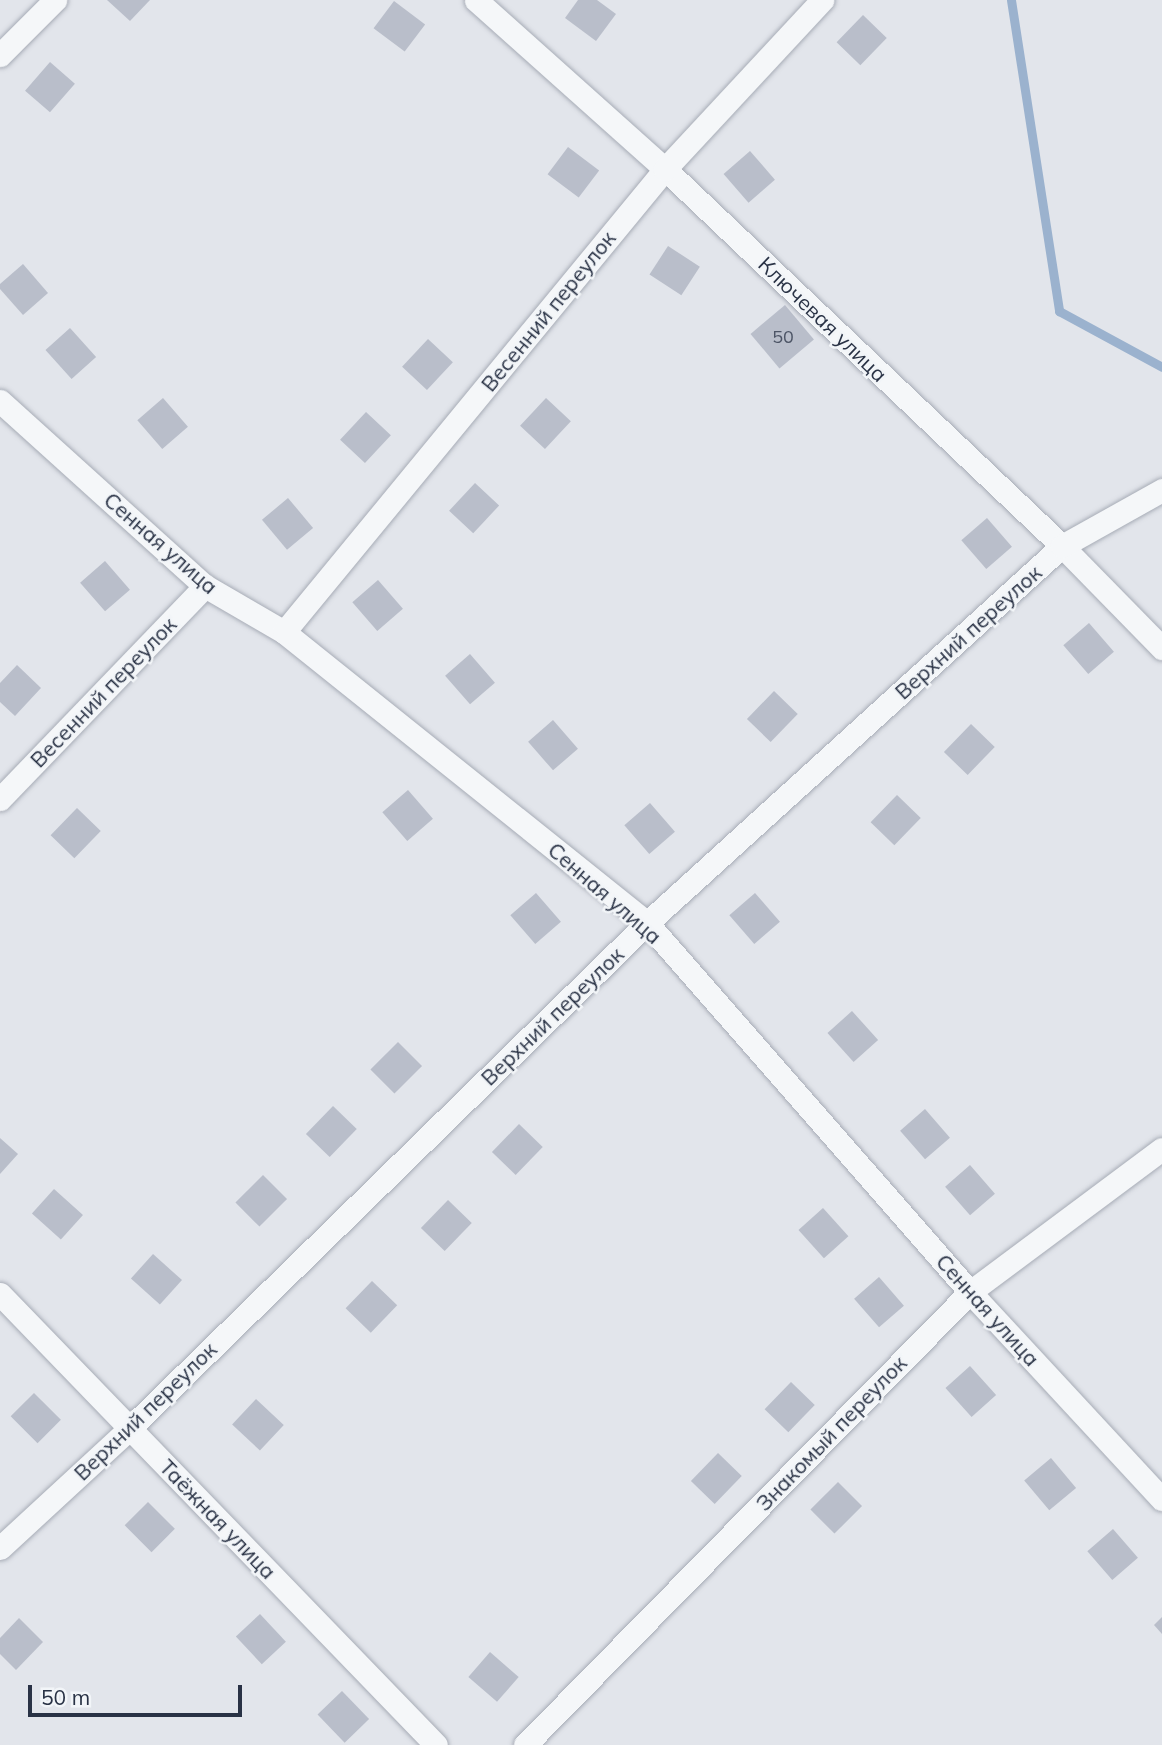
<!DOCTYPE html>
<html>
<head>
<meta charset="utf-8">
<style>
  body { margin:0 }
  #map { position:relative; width:1162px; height:1745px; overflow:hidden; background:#e2e5eb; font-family:Mulish,sans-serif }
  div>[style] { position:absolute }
  .stream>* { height:9px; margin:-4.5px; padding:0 4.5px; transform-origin:4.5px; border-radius:4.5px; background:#9bb2ce }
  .building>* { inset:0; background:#b9beca; transform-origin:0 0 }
  .roads { filter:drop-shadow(0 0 2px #a7acb6) drop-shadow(0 0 2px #a7acb6) }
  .street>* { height:23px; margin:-11.5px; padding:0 11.5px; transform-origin:11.5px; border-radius:11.5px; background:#f5f7f9 }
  span { translate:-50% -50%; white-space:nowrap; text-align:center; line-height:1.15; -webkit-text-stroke:5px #f2f5f8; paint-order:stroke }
  .number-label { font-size:18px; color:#4d5566 }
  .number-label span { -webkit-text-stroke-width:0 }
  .street-label { font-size:21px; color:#293245 }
  .scale { position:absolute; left:28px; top:1685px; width:214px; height:32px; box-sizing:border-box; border:4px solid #293245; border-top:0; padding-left:9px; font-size:21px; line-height:24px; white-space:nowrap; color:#293245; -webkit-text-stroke:5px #f2f5f8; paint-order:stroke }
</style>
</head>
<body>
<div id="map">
  <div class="stream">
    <div style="left:1011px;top:0;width:315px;rotate:81.2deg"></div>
    <div style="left:1059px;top:311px;width:117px;rotate:28.5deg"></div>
  </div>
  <div class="building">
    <div style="clip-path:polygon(107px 0,150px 0,130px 21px)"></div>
    <div style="clip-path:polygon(578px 0,597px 0,616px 14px,596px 41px,565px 18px)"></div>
    <div style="left:394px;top:1px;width:39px;height:34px;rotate:37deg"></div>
    <div style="left:863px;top:15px;width:33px;height:38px;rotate:44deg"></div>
    <div style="left:50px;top:62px;width:33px;height:38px;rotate:41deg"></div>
    <div style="left:568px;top:147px;width:39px;height:34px;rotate:37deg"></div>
    <div style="left:750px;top:151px;width:38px;height:35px;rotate:49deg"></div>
    <div style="left:668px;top:246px;width:38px;height:34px;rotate:33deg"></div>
    <div style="clip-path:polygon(23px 264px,48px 293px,23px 315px,0 289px,0 284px)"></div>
    <div style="left:785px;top:305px;width:45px;height:45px;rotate:50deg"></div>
    <div style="left:70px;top:328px;width:39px;height:33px;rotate:48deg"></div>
    <div style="left:428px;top:339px;width:34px;height:38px;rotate:43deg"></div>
    <div style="left:163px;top:398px;width:38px;height:34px;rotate:49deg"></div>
    <div style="left:546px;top:398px;width:34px;height:38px;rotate:43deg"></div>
    <div style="left:366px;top:412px;width:34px;height:38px;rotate:43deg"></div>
    <div style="left:475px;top:483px;width:33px;height:38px;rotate:43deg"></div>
    <div style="left:288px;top:498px;width:39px;height:34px;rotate:50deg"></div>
    <div style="left:987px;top:518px;width:38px;height:34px;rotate:49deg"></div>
    <div style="left:105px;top:561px;width:38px;height:33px;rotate:49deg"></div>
    <div style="left:378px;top:580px;width:38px;height:34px;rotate:49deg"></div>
    <div style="left:1089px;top:623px;width:38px;height:34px;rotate:49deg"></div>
    <div style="left:470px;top:654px;width:38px;height:33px;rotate:49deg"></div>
    <div style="clip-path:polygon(17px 665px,41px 688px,15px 716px,0 702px,0 683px)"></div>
    <div style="left:774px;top:691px;width:33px;height:39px;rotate:44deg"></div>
    <div style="left:553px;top:720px;width:38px;height:33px;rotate:49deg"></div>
    <div style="left:971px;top:724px;width:33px;height:39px;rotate:44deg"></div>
    <div style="left:408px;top:790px;width:38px;height:34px;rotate:49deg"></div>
    <div style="left:897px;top:795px;width:33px;height:38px;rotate:44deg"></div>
    <div style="left:650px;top:803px;width:38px;height:34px;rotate:49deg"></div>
    <div style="left:77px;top:808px;width:33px;height:38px;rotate:44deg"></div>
    <div style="left:536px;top:893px;width:38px;height:34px;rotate:49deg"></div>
    <div style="left:755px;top:893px;width:38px;height:34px;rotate:49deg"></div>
    <div style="left:852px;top:1011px;width:39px;height:33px;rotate:48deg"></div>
    <div style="left:398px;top:1042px;width:34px;height:39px;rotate:45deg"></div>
    <div style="left:333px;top:1106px;width:33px;height:39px;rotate:44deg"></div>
    <div style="left:925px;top:1109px;width:38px;height:33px;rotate:49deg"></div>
    <div style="left:519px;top:1124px;width:33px;height:39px;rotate:44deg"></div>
    <div style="clip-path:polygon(0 1138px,18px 1154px,0 1174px)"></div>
    <div style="left:970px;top:1165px;width:38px;height:33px;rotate:49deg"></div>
    <div style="left:263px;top:1175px;width:34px;height:39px;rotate:45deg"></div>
    <div style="left:54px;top:1189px;width:39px;height:33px;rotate:42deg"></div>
    <div style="left:448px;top:1200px;width:33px;height:39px;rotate:44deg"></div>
    <div style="left:823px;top:1208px;width:38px;height:33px;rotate:48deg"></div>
    <div style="left:153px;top:1254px;width:39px;height:33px;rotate:42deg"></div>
    <div style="left:879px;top:1277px;width:38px;height:33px;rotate:49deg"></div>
    <div style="left:372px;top:1281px;width:35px;height:38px;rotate:44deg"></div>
    <div style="left:970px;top:1366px;width:39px;height:33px;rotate:48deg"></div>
    <div style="left:791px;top:1382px;width:33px;height:38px;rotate:44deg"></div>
    <div style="left:34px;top:1393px;width:38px;height:33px;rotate:45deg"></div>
    <div style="left:256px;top:1399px;width:38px;height:35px;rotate:43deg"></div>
    <div style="left:718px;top:1453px;width:33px;height:39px;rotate:44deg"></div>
    <div style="left:1051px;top:1458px;width:39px;height:35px;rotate:50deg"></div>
    <div style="left:838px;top:1482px;width:34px;height:39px;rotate:45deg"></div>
    <div style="left:148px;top:1502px;width:38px;height:33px;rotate:45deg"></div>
    <div style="left:1113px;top:1529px;width:38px;height:34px;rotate:49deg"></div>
    <div style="left:260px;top:1614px;width:38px;height:33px;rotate:47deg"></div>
    <div style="clip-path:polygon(1162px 1617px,1162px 1634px,1154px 1625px)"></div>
    <div style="clip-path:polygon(19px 1618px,43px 1642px,16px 1670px,0 1654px,0 1638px)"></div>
    <div style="left:490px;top:1652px;width:38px;height:33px;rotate:41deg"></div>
    <div style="left:342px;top:1691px;width:39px;height:34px;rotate:46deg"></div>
  </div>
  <div class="roads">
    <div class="street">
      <div style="left:476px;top:0;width:254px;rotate:41.8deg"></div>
      <div style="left:665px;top:169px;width:547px;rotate:43.52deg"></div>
      <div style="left:1062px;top:546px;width:143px;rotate:45.6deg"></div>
      <div style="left:0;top:55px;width:78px;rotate:-45deg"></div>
      <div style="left:0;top:401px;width:276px;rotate:42.1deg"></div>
      <div style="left:205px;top:586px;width:91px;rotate:30.2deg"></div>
      <div style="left:284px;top:632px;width:465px;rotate:38.7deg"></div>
      <div style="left:647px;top:923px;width:490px;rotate:48.8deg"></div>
      <div style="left:970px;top:1292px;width:282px;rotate:47.2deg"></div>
      <div style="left:284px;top:632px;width:600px;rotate:-50.55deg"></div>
      <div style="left:665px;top:169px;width:231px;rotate:-47.1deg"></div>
      <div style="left:0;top:799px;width:296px;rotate:-46.1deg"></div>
      <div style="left:0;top:1294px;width:627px;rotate:45.97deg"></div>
      <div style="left:0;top:1548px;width:177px;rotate:-42.7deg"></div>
      <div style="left:130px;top:1428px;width:723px;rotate:-44.33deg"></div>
      <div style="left:647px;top:923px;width:561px;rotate:-42.25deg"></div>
      <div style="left:1062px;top:546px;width:115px;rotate:-29.2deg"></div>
      <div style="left:525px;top:1745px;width:635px;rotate:-45.51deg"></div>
      <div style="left:970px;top:1292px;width:239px;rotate:-36.7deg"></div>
    </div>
  </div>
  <div class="number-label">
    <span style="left:783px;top:337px">50</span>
  </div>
  <div class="street-label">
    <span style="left:548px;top:311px;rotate:-51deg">Весенний переулок</span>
    <span style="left:823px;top:319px;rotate:44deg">Ключевая улица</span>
    <span style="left:161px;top:543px;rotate:41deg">Сенная улица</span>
    <span style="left:968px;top:632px;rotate:-42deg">Верхний переулок</span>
    <span style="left:103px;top:692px;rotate:-46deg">Весенний переулок</span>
    <span style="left:605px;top:893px;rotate:41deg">Сенная улица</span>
    <span style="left:552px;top:1016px;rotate:-44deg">Верхний переулок</span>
    <span style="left:988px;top:1310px;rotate:48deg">Сенная улица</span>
    <span style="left:145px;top:1411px;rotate:-44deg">Верхний переулок</span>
    <span style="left:831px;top:1433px;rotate:-46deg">Знакомый переулок</span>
    <span style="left:218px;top:1519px;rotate:46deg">Таёжная улица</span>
  </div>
  <div class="scale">50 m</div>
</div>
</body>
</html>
